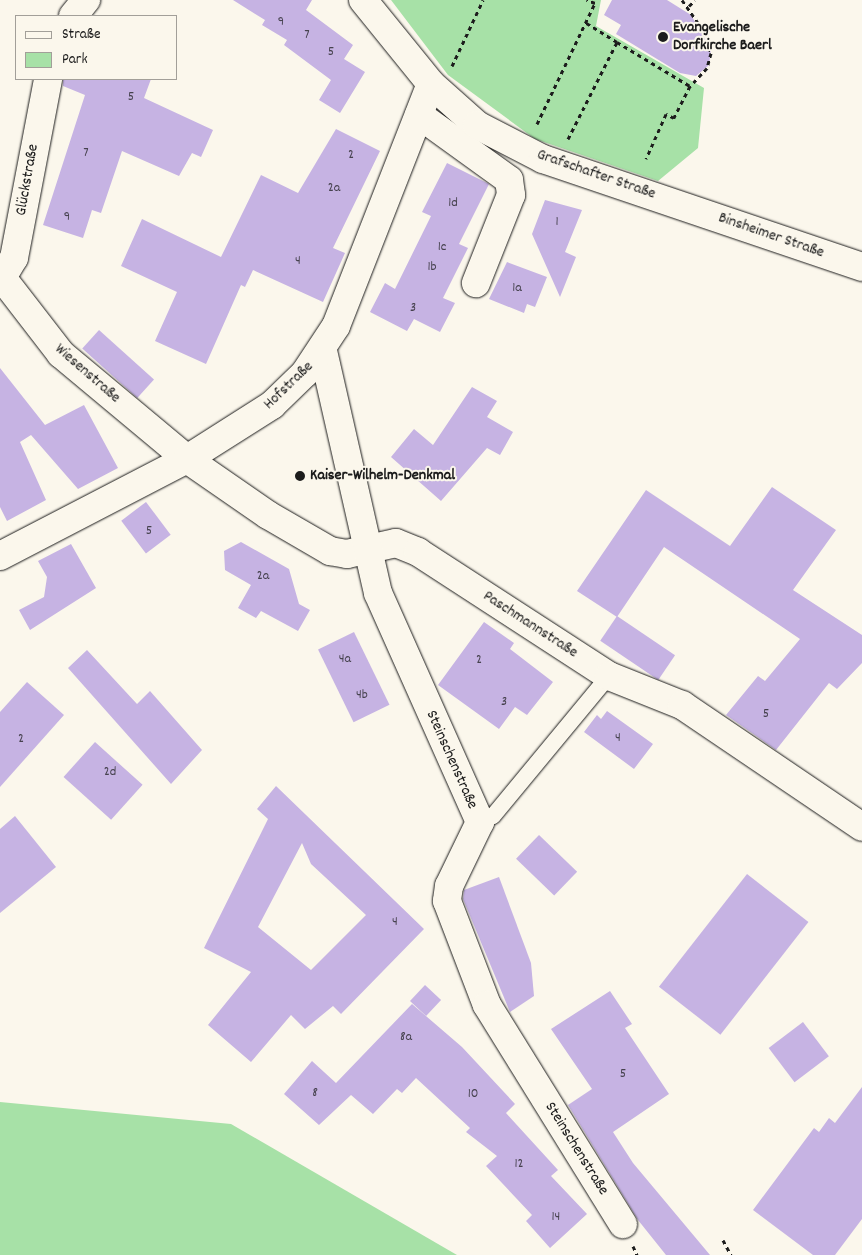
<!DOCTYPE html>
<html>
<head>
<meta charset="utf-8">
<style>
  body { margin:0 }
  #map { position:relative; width:862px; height:1255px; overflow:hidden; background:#fbf7ec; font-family:Dekko,sans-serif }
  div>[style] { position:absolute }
  .green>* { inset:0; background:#a7e1a7 }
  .building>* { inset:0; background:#c6b3e3; transform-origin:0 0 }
  .path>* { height:3px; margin-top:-1.5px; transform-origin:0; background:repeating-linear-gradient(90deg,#1c1c1c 0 4px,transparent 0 8px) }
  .roads { filter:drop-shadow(0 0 1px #1c1c1c) drop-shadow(0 0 1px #1c1c1c) }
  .service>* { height:16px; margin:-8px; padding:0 8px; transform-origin:8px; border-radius:8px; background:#fbf7ec }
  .minor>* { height:28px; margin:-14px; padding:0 14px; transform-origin:14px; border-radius:14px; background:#fbf7ec }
  .secondary>* { height:28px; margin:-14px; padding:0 14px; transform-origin:14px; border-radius:14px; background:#fbf7ec }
  .dots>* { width:14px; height:14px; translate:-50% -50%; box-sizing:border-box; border:2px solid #fbf7ec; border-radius:50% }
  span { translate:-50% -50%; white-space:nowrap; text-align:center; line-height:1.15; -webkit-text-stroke:4px #fbf7ec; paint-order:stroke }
  .number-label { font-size:14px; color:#46424e }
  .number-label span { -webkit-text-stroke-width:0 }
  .poi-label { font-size:16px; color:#1c1c1c; font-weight:700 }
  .left { translate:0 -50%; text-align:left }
  .street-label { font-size:16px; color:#1c1c1c }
  .legend { position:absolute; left:15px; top:15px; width:162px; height:65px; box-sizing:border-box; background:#fbf7ec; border:1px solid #a29f99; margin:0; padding:6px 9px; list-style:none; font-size:15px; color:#1c1c1c }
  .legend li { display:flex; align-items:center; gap:10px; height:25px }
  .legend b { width:25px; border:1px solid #a29f99 }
</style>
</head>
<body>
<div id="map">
  <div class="green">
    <div style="clip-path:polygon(391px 0,601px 0,596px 26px,704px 88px,698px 148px,658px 181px,535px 139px,448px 75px)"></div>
    <div style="clip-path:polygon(0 1102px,231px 1124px,457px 1255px,0 1255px)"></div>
  </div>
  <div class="building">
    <div style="clip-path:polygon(233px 0,312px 0,306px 10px,353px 45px,344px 59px,365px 72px,340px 113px,319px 100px,331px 80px,284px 45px,287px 40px,262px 25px,265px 20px)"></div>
    <div style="clip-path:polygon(612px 0,667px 0,691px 15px,711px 49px,709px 65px,696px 76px,680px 73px,616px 34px,621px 25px,604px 15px)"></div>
    <div style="clip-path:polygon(63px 79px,151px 79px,144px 98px,213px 130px,201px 157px,192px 153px,179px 176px,122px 151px,101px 213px,92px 210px,83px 238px,43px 225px,85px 95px,63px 86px)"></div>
    <div style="clip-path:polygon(336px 129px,380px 151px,333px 248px,345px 253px,323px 302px,253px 270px,245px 287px,241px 285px,206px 364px,155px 341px,177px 292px,121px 266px,142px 219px,221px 257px,261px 175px,298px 193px)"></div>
    <div style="clip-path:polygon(447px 163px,489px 184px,459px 244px,468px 248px,443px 298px,455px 303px,440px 332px,414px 319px,407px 331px,370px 312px,385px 283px,395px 289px,431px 216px,422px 212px)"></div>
    <div style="clip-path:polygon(545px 200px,582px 210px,565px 252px,576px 257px,560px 297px,532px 234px)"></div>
    <div style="clip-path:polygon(507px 262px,547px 277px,535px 307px,527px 304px,524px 313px,489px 299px)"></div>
    <div style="left:99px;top:330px;width:74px;height:25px;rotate:42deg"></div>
    <div style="clip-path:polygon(0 368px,45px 425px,84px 405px,118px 468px,78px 489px,31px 435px,20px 442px,46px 500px,7px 521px,0 507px)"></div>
    <div style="clip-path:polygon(472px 387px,497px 401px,487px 417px,513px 432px,500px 455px,487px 448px,441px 501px,391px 457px,414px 429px,433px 445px)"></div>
    <div style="clip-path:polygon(772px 487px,836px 530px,793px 590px,862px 635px,862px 663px,837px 689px,829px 683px,776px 750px,726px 715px,758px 676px,765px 681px,800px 639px,664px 547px,617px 617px,577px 591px,646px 490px,730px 546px)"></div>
    <div style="left:146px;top:502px;width:41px;height:31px;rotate:53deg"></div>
    <div style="clip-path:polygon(241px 542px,289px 569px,299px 604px,310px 610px,298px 631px,261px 611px,256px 618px,238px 608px,251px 585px,225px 570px,224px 551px)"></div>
    <div style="clip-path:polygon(71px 544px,96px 588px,30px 630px,19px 610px,44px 597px,47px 577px,38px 561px)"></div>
    <div style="left:617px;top:616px;width:70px;height:30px;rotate:34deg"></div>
    <div style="clip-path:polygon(484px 622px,514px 643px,510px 649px,553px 682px,527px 715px,515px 707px,499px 729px,438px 685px)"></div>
    <div style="left:354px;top:632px;width:81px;height:40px;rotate:64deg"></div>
    <div style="clip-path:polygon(87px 650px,137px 704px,150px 691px,202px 750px,171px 784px,68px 668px)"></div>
    <div style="clip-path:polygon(27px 682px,64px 715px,0 787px,0 712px)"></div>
    <div style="clip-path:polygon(607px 711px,653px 744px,634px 769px,584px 732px,597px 715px,601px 719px)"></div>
    <div style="left:95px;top:742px;width:64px;height:47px;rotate:42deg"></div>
    <div style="clip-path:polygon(evenodd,276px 786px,424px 929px,341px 1014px,333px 1006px,305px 1029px,291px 1015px,251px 1062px,208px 1025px,251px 972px,204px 948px,268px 819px,257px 809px,276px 786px,302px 843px,311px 864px,366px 915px,311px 970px,258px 927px,302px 843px)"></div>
    <div style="clip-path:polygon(15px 816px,56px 867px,0 913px,0 829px)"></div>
    <div style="left:539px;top:835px;width:53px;height:33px;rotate:44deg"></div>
    <div style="left:747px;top:874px;width:78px;height:143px;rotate:38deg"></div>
    <div style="clip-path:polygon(499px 877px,531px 963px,534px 996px,510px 1012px,463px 899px,464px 890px)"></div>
    <div style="left:425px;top:985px;width:22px;height:22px;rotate:43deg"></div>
    <div style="clip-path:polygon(610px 991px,632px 1024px,625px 1028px,669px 1094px,613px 1132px,633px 1163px,710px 1255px,666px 1255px,638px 1220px,568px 1105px,592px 1089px,551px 1029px)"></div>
    <div style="clip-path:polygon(412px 1004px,462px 1047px,515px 1104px,506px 1113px,558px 1170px,551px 1176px,587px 1214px,550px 1248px,526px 1221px,532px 1215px,486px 1166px,497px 1156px,466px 1132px,470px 1128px,416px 1078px,402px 1093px,397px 1089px,373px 1114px,351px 1095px,319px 1125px,284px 1094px,312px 1061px,336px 1083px)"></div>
    <div style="left:803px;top:1022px;width:43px;height:43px;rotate:53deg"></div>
    <div style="clip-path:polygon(862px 1087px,862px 1219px,835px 1255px,813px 1255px,753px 1210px,814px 1128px,819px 1132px,829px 1118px,835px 1123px)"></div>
  </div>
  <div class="path">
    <div style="left:682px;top:0;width:39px;rotate:55deg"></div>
    <div style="left:704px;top:32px;width:22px;rotate:72deg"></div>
    <div style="left:711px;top:53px;width:16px;rotate:105deg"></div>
    <div style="left:707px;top:68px;width:25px;rotate:133deg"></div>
    <div style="left:689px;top:6px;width:8px;rotate:-45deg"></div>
    <div style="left:617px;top:42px;width:85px;rotate:31.1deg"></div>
    <div style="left:690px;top:86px;width:36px;rotate:117deg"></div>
    <div style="left:674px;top:118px;width:9px;rotate:-153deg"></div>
    <div style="left:666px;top:114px;width:49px;rotate:114deg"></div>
    <div style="left:452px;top:66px;width:73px;rotate:-64.8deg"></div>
    <div style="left:537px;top:124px;width:134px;rotate:-64.4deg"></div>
    <div style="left:595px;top:3px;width:9px;rotate:-159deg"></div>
    <div style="left:568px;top:139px;width:109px;rotate:-63.2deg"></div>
    <div style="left:617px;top:42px;width:36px;rotate:-148deg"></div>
    <div style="left:723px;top:1240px;width:17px;rotate:62deg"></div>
    <div style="left:633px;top:1246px;width:10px;rotate:66deg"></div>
  </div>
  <div class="roads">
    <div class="service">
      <div style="left:480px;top:822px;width:14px;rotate:-25deg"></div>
      <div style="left:493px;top:816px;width:182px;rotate:-50.4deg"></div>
    </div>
    <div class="minor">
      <div style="left:73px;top:16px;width:21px;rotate:-51deg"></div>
      <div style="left:419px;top:115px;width:111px;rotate:35.8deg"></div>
      <div style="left:509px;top:180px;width:15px;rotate:82deg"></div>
      <div style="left:511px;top:195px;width:95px;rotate:111.7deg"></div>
      <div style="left:0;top:275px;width:100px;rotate:52.3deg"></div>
      <div style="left:61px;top:354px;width:164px;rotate:39.8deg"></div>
      <div style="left:187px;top:459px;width:98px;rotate:34.7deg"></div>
      <div style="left:268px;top:515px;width:72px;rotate:30.1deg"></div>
      <div style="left:330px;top:551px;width:17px;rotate:10deg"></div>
      <div style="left:347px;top:554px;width:50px;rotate:-12.7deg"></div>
      <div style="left:396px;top:543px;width:24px;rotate:22deg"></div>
      <div style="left:418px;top:552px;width:228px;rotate:33deg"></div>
      <div style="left:609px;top:676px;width:79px;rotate:21.7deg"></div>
      <div style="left:682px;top:705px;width:217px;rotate:34.1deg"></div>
      <div style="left:0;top:281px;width:27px;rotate:-59deg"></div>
      <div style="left:14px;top:258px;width:182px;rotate:-79.2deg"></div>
      <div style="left:323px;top:351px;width:248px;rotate:77.2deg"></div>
      <div style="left:378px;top:593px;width:251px;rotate:66deg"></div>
      <div style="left:480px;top:822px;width:71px;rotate:115.8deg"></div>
      <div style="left:449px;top:886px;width:15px;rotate:98deg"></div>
      <div style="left:447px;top:901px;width:111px;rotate:69deg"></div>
      <div style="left:487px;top:1005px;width:258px;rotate:58.2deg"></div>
      <div style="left:0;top:556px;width:211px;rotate:-27.4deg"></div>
      <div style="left:187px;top:459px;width:101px;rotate:-32.4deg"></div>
      <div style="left:272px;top:405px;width:46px;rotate:-44.1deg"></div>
      <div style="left:305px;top:373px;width:56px;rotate:-56.6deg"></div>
      <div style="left:336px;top:326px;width:260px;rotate:-68.6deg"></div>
    </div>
    <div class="secondary">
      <div style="left:363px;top:0;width:108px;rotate:51deg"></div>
      <div style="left:431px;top:84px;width:62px;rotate:41.7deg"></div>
      <div style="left:477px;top:125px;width:74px;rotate:27.3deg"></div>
      <div style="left:543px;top:159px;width:337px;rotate:18.7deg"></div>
    </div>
  </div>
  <div class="dots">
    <div style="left:663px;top:37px;background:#1c1c1c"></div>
    <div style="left:300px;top:476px;background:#1c1c1c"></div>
  </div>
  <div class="number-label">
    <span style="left:281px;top:22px">9</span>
    <span style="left:307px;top:35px">7</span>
    <span style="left:331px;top:52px">5</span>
    <span style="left:131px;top:97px">5</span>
    <span style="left:86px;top:153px">7</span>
    <span style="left:351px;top:155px">2</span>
    <span style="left:334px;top:188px">2a</span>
    <span style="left:453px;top:203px">1d</span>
    <span style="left:67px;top:217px">9</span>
    <span style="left:557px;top:222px">1</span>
    <span style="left:442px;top:247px">1c</span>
    <span style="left:298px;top:261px">4</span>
    <span style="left:432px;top:267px">1b</span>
    <span style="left:517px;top:288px">1a</span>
    <span style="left:413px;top:308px">3</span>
    <span style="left:149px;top:531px">5</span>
    <span style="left:263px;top:576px">2a</span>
    <span style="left:345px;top:659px">4a</span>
    <span style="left:479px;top:660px">2</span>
    <span style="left:362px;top:695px">4b</span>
    <span style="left:504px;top:702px">3</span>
    <span style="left:766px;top:714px">5</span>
    <span style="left:618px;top:738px">4</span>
    <span style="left:21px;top:739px">2</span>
    <span style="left:110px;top:772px">2d</span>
    <span style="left:395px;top:922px">4</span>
    <span style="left:406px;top:1037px">8a</span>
    <span style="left:623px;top:1074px">5</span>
    <span style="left:315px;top:1093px">8</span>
    <span style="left:473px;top:1094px">10</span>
    <span style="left:519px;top:1164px">12</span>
    <span style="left:556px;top:1217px">14</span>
  </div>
  <div class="poi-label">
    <span class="left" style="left:673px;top:37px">Evangelische<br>Dorfkirche Baerl</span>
    <span class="left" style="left:310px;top:476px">Kaiser-Wilhelm-Denkmal</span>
  </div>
  <div class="street-label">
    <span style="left:596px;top:175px;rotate:19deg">Grafschafter Straße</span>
    <span style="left:28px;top:180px;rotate:-80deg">Glückstraße</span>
    <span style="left:771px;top:236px;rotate:19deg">Binsheimer Straße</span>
    <span style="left:87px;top:374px;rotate:41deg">Wiesenstraße</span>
    <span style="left:289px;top:386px;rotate:-44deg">Hofstraße</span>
    <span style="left:530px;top:625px;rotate:33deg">Paschmannstraße</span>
    <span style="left:451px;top:760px;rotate:66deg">Steinschenstraße</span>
    <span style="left:576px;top:1149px;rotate:58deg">Steinschenstraße</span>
  </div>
  <ul class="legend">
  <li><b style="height:6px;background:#fbf7ec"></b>Straße</li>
  <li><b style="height:14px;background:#a7e1a7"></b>Park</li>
  </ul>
</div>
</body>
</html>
